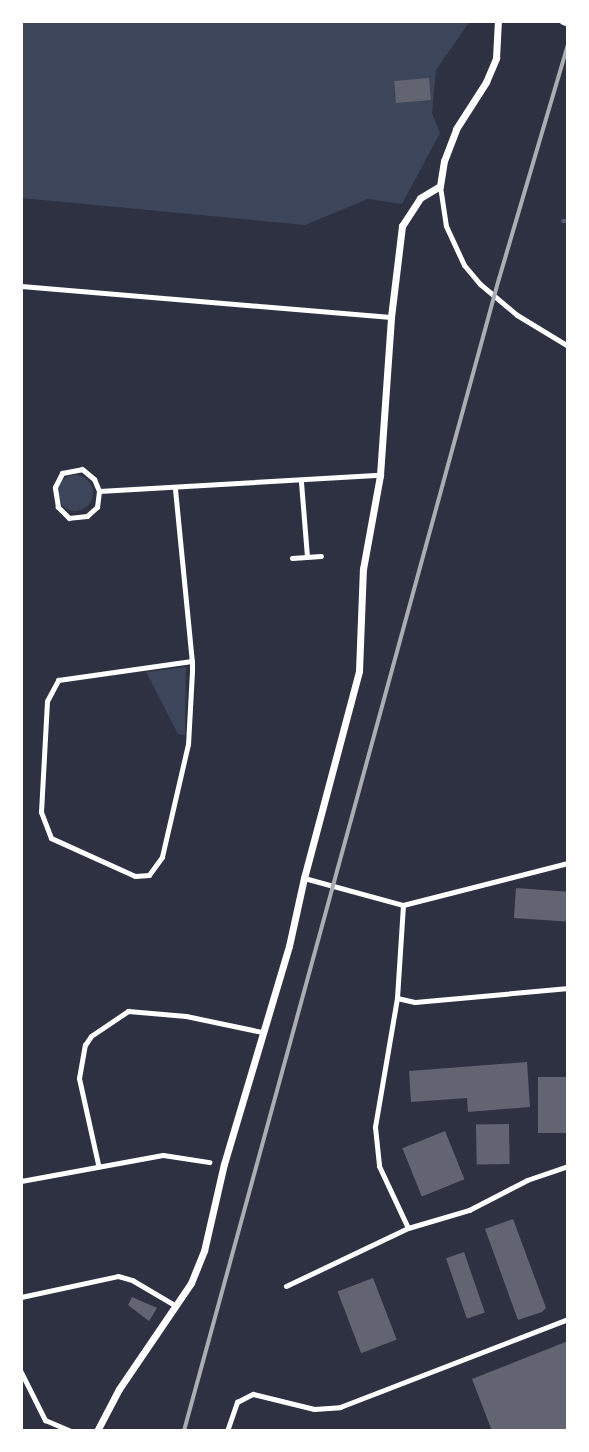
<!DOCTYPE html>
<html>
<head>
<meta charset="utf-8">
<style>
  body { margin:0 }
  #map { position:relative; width:589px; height:1452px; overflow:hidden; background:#2d3142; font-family:"PT Serif",serif }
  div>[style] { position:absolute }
  .green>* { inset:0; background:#3c4559 }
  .round { border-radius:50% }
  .stream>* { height:3.5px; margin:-1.75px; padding:0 1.75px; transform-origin:1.75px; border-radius:1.75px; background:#4f5d75 }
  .building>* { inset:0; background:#626471; transform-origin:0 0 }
  .minor>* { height:5px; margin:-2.5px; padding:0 2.5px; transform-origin:2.5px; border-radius:2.5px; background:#fff }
  .tertiary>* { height:7px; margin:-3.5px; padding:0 3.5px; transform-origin:3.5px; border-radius:3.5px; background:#fff }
  .rail>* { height:3.5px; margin:-1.75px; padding:0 1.75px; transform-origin:1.75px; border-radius:1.75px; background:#abadb3 }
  span { translate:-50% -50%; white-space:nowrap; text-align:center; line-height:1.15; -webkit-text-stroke:5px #fff; paint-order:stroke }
  .frame { position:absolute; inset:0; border:23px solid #fff; pointer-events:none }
</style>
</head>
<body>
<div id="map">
  <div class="green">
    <div style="clip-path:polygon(21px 21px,470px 21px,436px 70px,432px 113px,440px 133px,402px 204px,368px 199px,305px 225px,21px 198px)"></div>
    <div class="round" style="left:57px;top:475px;width:36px;height:36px"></div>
    <div style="clip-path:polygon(186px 667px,185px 735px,178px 734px,146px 672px)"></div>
  </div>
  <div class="stream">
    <div style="left:563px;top:221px;width:5px"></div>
  </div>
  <div class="building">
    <div style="left:429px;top:78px;width:22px;height:35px;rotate:85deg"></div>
    <div style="left:516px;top:888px;width:52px;height:30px;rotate:4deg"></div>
    <div style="clip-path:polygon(527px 1062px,530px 1107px,468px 1112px,467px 1098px,411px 1102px,409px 1071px)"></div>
    <div style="left:568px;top:1077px;width:56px;height:30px;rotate:90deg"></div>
    <div style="left:509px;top:1124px;width:40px;height:33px;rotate:89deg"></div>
    <div style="left:445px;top:1131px;width:52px;height:46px;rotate:68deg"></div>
    <div style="clip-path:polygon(513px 1219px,546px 1308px,542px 1312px,518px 1320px,485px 1229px)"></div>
    <div style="left:464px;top:1252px;width:64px;height:19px;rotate:71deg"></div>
    <div style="left:373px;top:1278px;width:66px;height:38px;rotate:69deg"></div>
    <div style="clip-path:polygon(132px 1297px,157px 1308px,149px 1321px,128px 1305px)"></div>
    <div style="clip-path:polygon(568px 1341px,568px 1431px,492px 1431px,472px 1379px)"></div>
  </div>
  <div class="minor">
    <div style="left:440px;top:186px;width:40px;rotate:81.5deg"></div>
    <div style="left:446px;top:226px;width:43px;rotate:65.2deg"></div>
    <div style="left:464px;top:265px;width:25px;rotate:50deg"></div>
    <div style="left:480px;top:284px;width:48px;rotate:40deg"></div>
    <div style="left:517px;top:315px;width:60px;rotate:31.3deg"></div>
    <div style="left:568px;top:265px;width:7px;rotate:90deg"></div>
    <div style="left:21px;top:286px;width:371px;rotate:4.8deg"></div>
    <div style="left:301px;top:482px;width:75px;rotate:85.4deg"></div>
    <div style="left:175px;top:489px;width:173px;rotate:84.4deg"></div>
    <div style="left:192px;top:661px;width:10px;rotate:90deg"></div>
    <div style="left:192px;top:671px;width:73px;rotate:93.1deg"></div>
    <div style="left:188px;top:744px;width:116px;rotate:103deg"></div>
    <div style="left:162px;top:857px;width:22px;rotate:126deg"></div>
    <div style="left:149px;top:875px;width:14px;rotate:176deg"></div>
    <div style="left:135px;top:876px;width:92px;rotate:-155.7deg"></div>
    <div style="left:51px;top:838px;width:28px;rotate:-111deg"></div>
    <div style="left:41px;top:812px;width:111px;rotate:-86.9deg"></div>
    <div style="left:47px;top:701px;width:24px;rotate:-62deg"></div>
    <div style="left:58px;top:680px;width:135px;rotate:-8.1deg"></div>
    <div style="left:99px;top:491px;width:16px;rotate:97deg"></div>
    <div style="left:97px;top:507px;width:13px;rotate:138deg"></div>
    <div style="left:87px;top:516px;width:18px;rotate:174deg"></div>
    <div style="left:69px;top:518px;width:16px;rotate:-135deg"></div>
    <div style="left:58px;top:507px;width:20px;rotate:-99deg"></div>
    <div style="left:55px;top:487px;width:16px;rotate:-63deg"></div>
    <div style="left:62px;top:473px;width:20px;rotate:-11deg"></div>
    <div style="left:82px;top:469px;width:16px;rotate:40deg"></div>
    <div style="left:94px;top:479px;width:13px;rotate:67deg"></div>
    <div style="left:99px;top:491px;width:281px;rotate:-3.3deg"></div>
    <div style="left:292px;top:558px;width:29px;rotate:-4deg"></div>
    <div style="left:304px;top:878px;width:103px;rotate:15.3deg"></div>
    <div style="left:403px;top:905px;width:170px;rotate:-14.3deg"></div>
    <div style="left:403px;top:905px;width:93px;rotate:93.7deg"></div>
    <div style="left:397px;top:998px;width:131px;rotate:99.7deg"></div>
    <div style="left:375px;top:1127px;width:39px;rotate:84deg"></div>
    <div style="left:379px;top:1166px;width:68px;rotate:64.9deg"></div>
    <div style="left:397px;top:998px;width:18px;rotate:13deg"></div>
    <div style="left:415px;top:1002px;width:154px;rotate:-5.2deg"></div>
    <div style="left:98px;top:1164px;width:88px;rotate:-102.5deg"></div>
    <div style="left:79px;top:1078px;width:34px;rotate:-80deg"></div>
    <div style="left:85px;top:1045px;width:11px;rotate:-56deg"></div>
    <div style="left:91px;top:1036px;width:45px;rotate:-34deg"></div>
    <div style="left:128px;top:1011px;width:58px;rotate:4.9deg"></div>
    <div style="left:186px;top:1016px;width:78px;rotate:11.9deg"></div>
    <div style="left:21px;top:1181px;width:144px;rotate:-10.4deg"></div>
    <div style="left:163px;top:1155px;width:47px;rotate:8.7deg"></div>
    <div style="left:286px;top:1286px;width:135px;rotate:-25.4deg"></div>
    <div style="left:408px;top:1228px;width:64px;rotate:-16.4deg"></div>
    <div style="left:469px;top:1210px;width:65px;rotate:-27.3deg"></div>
    <div style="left:527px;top:1180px;width:43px;rotate:-18.9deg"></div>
    <div style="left:21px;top:1297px;width:99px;rotate:-12.2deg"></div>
    <div style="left:118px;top:1276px;width:15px;rotate:16deg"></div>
    <div style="left:132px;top:1280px;width:51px;rotate:30.6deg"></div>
    <div style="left:21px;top:1372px;width:54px;rotate:63.4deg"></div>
    <div style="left:45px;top:1420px;width:28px;rotate:23deg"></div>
    <div style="left:227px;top:1431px;width:31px;rotate:-71deg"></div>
    <div style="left:237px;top:1402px;width:18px;rotate:-27deg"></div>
    <div style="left:253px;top:1394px;width:63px;rotate:13.8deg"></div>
    <div style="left:314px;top:1409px;width:26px;rotate:-4deg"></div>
    <div style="left:340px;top:1407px;width:244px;rotate:-21.1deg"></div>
  </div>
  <div class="tertiary">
    <div style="left:563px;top:21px;width:5px;rotate:22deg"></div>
    <div style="left:97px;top:1431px;width:47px;rotate:-62.4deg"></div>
    <div style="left:119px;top:1389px;width:128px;rotate:-55.8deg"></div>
    <div style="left:191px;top:1283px;width:35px;rotate:-68deg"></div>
    <div style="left:204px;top:1251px;width:89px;rotate:-77.1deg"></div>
    <div style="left:224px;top:1164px;width:227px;rotate:-73.4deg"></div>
    <div style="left:289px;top:946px;width:70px;rotate:-77.6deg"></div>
    <div style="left:304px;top:878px;width:214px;rotate:-75.1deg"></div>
    <div style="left:359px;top:671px;width:102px;rotate:-87.8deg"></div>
    <div style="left:363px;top:569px;width:96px;rotate:-79.7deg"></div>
    <div style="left:380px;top:475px;width:158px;rotate:-86deg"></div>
    <div style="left:391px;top:317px;width:92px;rotate:-83.1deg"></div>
    <div style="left:402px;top:226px;width:33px;rotate:-57deg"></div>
    <div style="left:420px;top:198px;width:23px;rotate:-31deg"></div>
    <div style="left:440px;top:186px;width:25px;rotate:-81deg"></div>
    <div style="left:444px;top:161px;width:34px;rotate:-69deg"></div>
    <div style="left:456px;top:129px;width:56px;rotate:-57.4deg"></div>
    <div style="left:486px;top:82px;width:26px;rotate:-67deg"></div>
    <div style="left:496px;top:58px;width:37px;rotate:-87deg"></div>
  </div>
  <div class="rail">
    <div style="left:184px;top:1431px;width:1194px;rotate:-74.71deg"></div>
    <div style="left:499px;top:279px;width:244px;rotate:-73.6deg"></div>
  </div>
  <div class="frame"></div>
</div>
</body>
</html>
